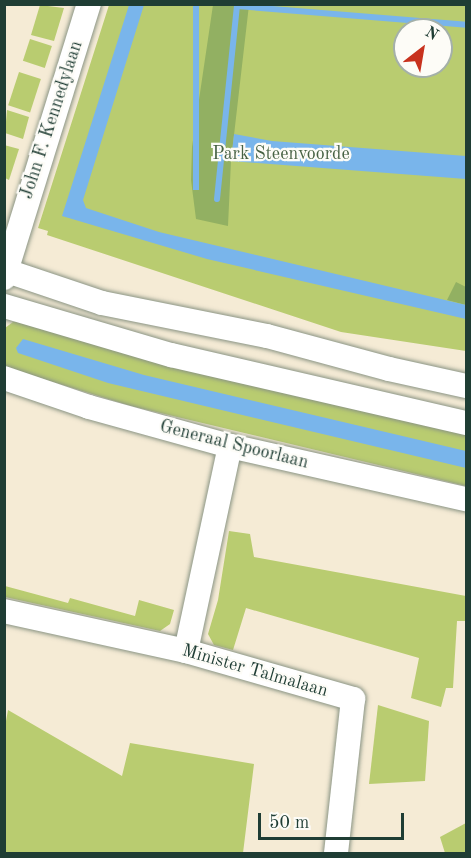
<!DOCTYPE html>
<html>
<head>
<meta charset="utf-8">
<style>
  body { margin:0 }
  #map { position:relative; width:471px; height:858px; overflow:hidden; background:#f5ebd5; font-family:"Old Standard TT",serif }
  div>[style] { position:absolute }
  .green>* { inset:0; background:#b9cc70; transform-origin:0 0 }
  .forest>* { inset:0; background:#92b062 }
  .water>* { inset:0; background:#79b5eb; transform-origin:0 0 }
  .stream>* { height:6px; margin:-3px; padding:0 3px; transform-origin:3px; border-radius:3px; background:#79b5eb }
  .roads { filter:drop-shadow(0 0 2px #8a9484) drop-shadow(0 0 2px #8a9484) }
  .minor>* { height:24px; margin:-12px; padding:0 12px; transform-origin:12px; border-radius:12px; background:#fff }
  span { translate:-50% -50%; white-space:nowrap; text-align:center; line-height:1.15; -webkit-text-stroke:4.5px #fdfcf7; paint-order:stroke }
  .street-label { font-size:18px; color:#1f3d34 }
  .park-label { font-size:18px; color:#466143 }
  .frame { position:absolute; inset:0; border:6px solid #1f3d34; pointer-events:none }
  .north { position:absolute; left:393px; top:18px; width:60px; height:60px; box-sizing:border-box; background:#fdfcf7; border:2px solid #a4b0a9; border-radius:50%; rotate:31deg; font-size:16px; font-weight:700; line-height:24px; text-align:center; color:#1f3d34 }
  .north::after { content:''; display:block; margin:auto; width:21px; height:27px; background:#c8321e; clip-path:polygon(50% 0,100% 100%,50% 72%,0 100%) }
  .scale { position:absolute; left:258px; top:813px; width:146px; height:27px; box-sizing:border-box; border:3px solid #1f3d34; border-top:0; padding-left:8px; font-size:18px; line-height:21px; white-space:nowrap; color:#1f3d34; -webkit-text-stroke:4px #fdfcf7; paint-order:stroke }
</style>
</head>
<body>
<div id="map">
  <div class="green">
    <div style="clip-path:polygon(40px 5px,64px 8px,54px 41px,31px 35px)"></div>
    <div style="clip-path:polygon(evenodd,109px 5px,466px 5px,466px 351px,341px 332px,47px 235px,48px 231px,38px 228px,109px 5px,405px 30px,441px 30px,441px 66px,405px 66px,405px 30px)"></div>
    <div style="left:30px;top:39px;width:23px;height:23px;rotate:18deg"></div>
    <div style="left:19px;top:72px;width:23px;height:35px;rotate:18deg"></div>
    <div style="clip-path:polygon(7px 110px,29px 117px,23px 139px,5px 133px)"></div>
    <div style="clip-path:polygon(4px 145px,19px 149px,9px 180px,5px 178px)"></div>
    <div style="clip-path:polygon(31px 320px,466px 432px,466px 486px,131px 406px,11px 369px,5px 365px,5px 328px,13px 322px)"></div>
    <div style="clip-path:polygon(229px 531px,250px 534px,254px 557px,466px 596px,466px 621px,457px 621px,453px 688px,446px 688px,441px 707px,411px 698px,419px 658px,246px 608px,233px 650px,214px 645px,208px 634px,218px 600px)"></div>
    <div style="clip-path:polygon(5px 586px,68px 603px,70px 598px,135px 616px,139px 600px,174px 610px,170px 624px,160px 631px,5px 597px)"></div>
    <div style="clip-path:polygon(378px 705px,429px 721px,425px 781px,369px 784px)"></div>
    <div style="clip-path:polygon(8px 710px,122px 776px,130px 743px,254px 764px,243px 853px,5px 853px,4px 732px)"></div>
    <div style="clip-path:polygon(466px 823px,466px 853px,445px 853px,440px 837px)"></div>
  </div>
  <div class="forest">
    <div style="clip-path:polygon(213px 5px,249px 5px,231px 161px,228px 226px,196px 219px,191px 180px,192px 147px)"></div>
    <div style="clip-path:polygon(456px 282px,466px 287px,466px 305px,447px 300px)"></div>
  </div>
  <div class="water">
    <div style="clip-path:polygon(129px 5px,144px 5px,83px 200px,86px 208px,159px 232px,466px 305px,466px 319px,207px 259px,62px 216px)"></div>
    <div style="left:193px;top:5px;width:6px;height:185px"></div>
    <div style="clip-path:polygon(234px 134px,272px 141px,466px 156px,466px 179px,231px 161px)"></div>
    <div style="clip-path:polygon(23px 339px,144px 375px,466px 451px,466px 468px,108px 383px,18px 353px,16px 348px)"></div>
  </div>
  <div class="stream">
    <div style="left:237px;top:6px;width:230px;rotate:4.7deg"></div>
    <div style="left:217px;top:199px;width:195px;rotate:-84.1deg"></div>
  </div>
  <div class="roads">
    <div class="minor">
      <div style="left:4px;top:270px;width:103px;rotate:18.6deg"></div>
      <div style="left:102px;top:303px;width:168px;rotate:11.3deg"></div>
      <div style="left:267px;top:336px;width:126px;rotate:15.1deg"></div>
      <div style="left:389px;top:369px;width:79px;rotate:12.4deg"></div>
      <div style="left:4px;top:278px;width:287px;rotate:-72.8deg"></div>
      <div style="left:4px;top:306px;width:174px;rotate:16.4deg"></div>
      <div style="left:171px;top:355px;width:303px;rotate:13deg"></div>
      <div style="left:4px;top:378px;width:90px;rotate:18.8deg"></div>
      <div style="left:89px;top:407px;width:146px;rotate:15.5deg"></div>
      <div style="left:230px;top:446px;width:242px;rotate:12.7deg"></div>
      <div style="left:4px;top:611px;width:186px;rotate:12.4deg"></div>
      <div style="left:186px;top:651px;width:174px;rotate:16deg"></div>
      <div style="left:353px;top:699px;width:156px;rotate:96.3deg"></div>
      <div style="left:186px;top:651px;width:210px;rotate:-77.9deg"></div>
    </div>
  </div>
  <div class="street-label">
    <span style="left:52px;top:120px;rotate:-72deg">John F. Kennedylaan</span>
    <span style="left:234px;top:445px;rotate:14deg">Generaal Spoorlaan</span>
    <span style="left:255px;top:671px;rotate:16deg">Minister Talmalaan</span>
  </div>
  <div class="park-label">
    <span style="left:281px;top:154px">Park Steenvoorde</span>
  </div>
  <div class="frame"></div>
  <div class="north">N</div>
  <div class="scale">50 m</div>
</div>
</body>
</html>
